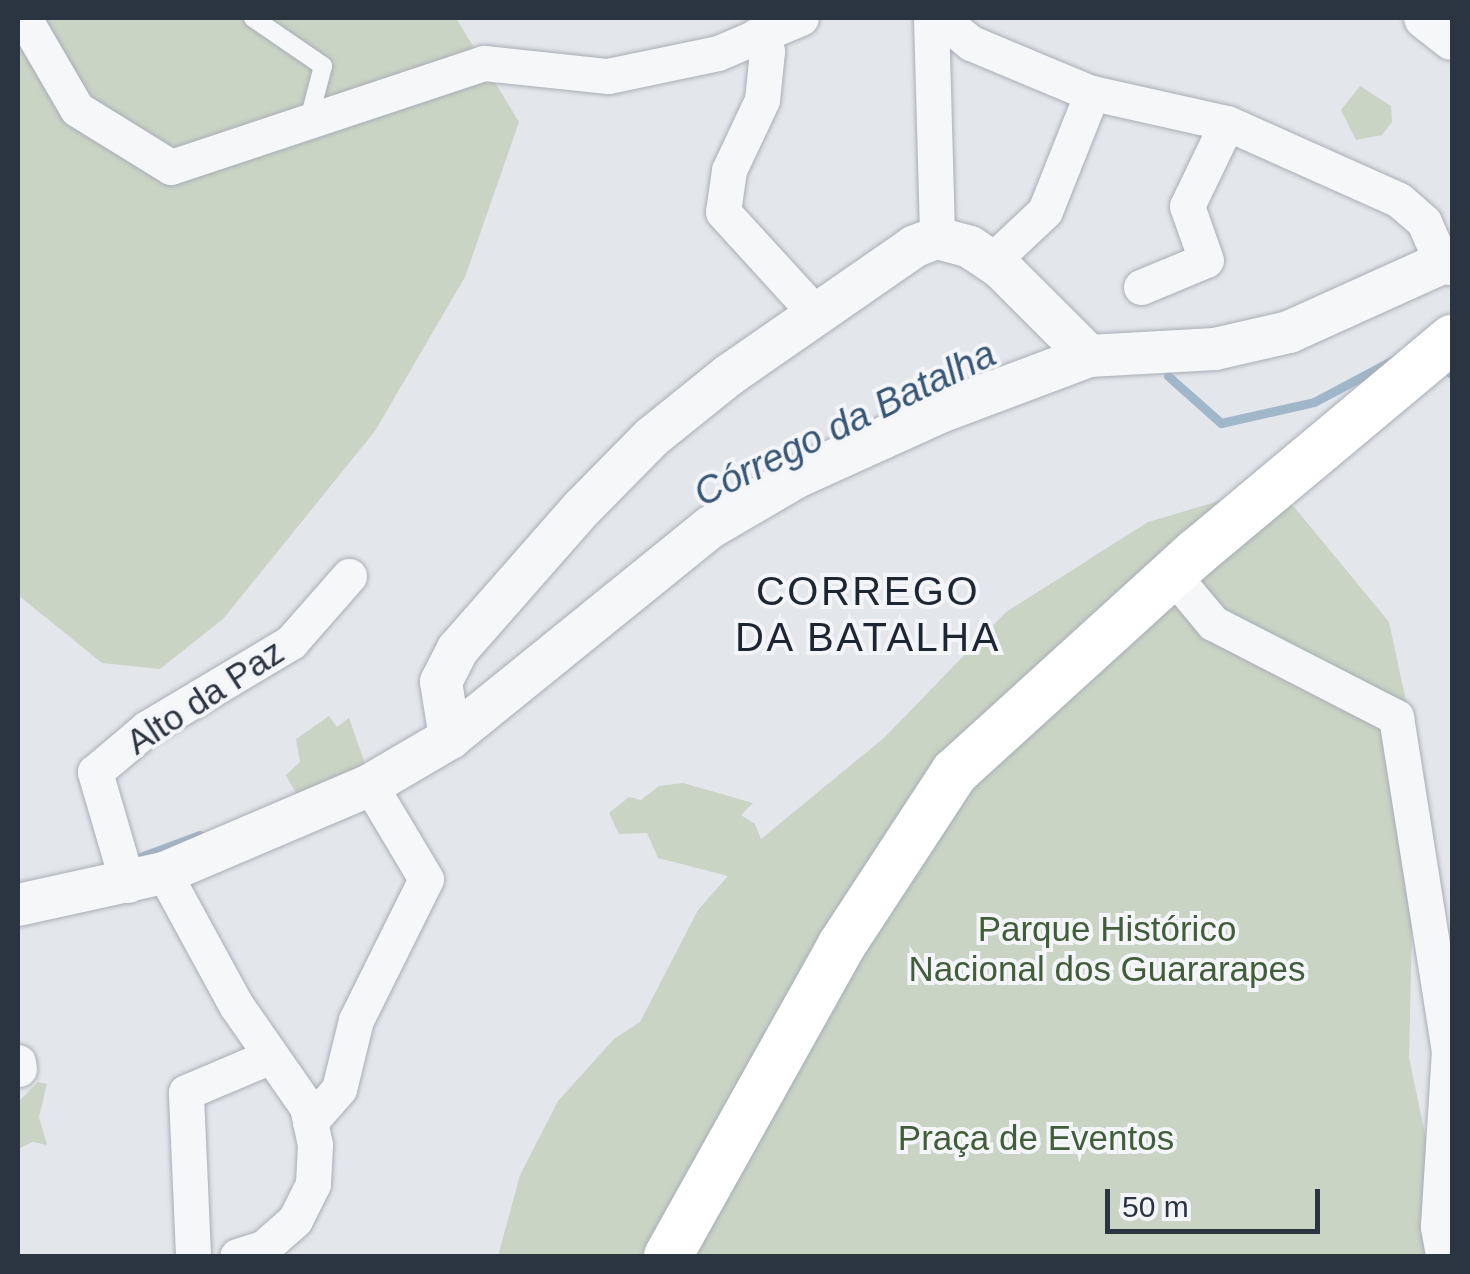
<!DOCTYPE html>
<html>
<head>
<meta charset="utf-8">
<style>
  body { margin:0 }
  #map { position:relative; width:1470px; height:1274px; overflow:hidden; background:#e3e6eb; font-family:Arial,sans-serif }
  div>[style] { position:absolute }
  .green>* { inset:0; background:#c9d4c5 }
  .stream>* { height:9px; margin:-4.5px; padding:0 4.5px; transform-origin:4.5px; border-radius:4.5px; background:#a0b6c9 }
  .roads { filter:drop-shadow(0 0 2px #a8adb5) drop-shadow(0 0 2px #a8adb5) }
  .service>* { height:18px; margin:-9px; padding:0 9px; transform-origin:9px; border-radius:9px; background:#f6f7f9 }
  .minor>* { height:35px; margin:-17.5px; padding:0 17.5px; transform-origin:17.5px; border-radius:17.5px; background:#f6f7f9 }
  .tertiary>* { height:42px; margin:-21px; padding:0 21px; transform-origin:21px; border-radius:21px; background:#f6f7f9 }
  .secondary>* { height:48px; margin:-24px; padding:0 24px; transform-origin:24px; border-radius:24px; background:#fff }
  span { translate:-50% -50%; white-space:nowrap; text-align:center; line-height:1.15; -webkit-text-stroke:8px #f3f5f8; paint-order:stroke }
  .street-label { font-size:35px; color:#2b3542 }
  .park-label { font-size:35px; color:#425d39 }
  .water-label { font-size:38px; color:#375675; font-style:italic }
  .quarter-label { font-size:40px; color:#1d2633; letter-spacing:2.5px }
  .frame { position:absolute; inset:0; border:20px solid #2b3542; pointer-events:none }
  .scale { position:absolute; left:1105px; top:1189px; width:215px; height:45px; box-sizing:border-box; border:5px solid #2b3542; border-top:0; padding-left:12px; font-size:30px; line-height:35px; white-space:nowrap; color:#2b3542; -webkit-text-stroke:8px #f3f5f8; paint-order:stroke }
</style>
</head>
<body>
<div id="map">
  <div class="green">
    <div style="clip-path:polygon(18px 18px,456px 18px,519px 122px,465px 277px,375px 431px,223px 619px,160px 669px,102px 663px,18px 595px)"></div>
    <div style="clip-path:polygon(1360px 86px,1391px 106px,1392px 122px,1382px 135px,1356px 140px,1341px 110px)"></div>
    <div style="clip-path:polygon(1263px 488px,1295px 508px,1389px 622px,1416px 747px,1409px 1058px,1451px 1256px,498px 1256px,520px 1175px,558px 1101px,614px 1039px,640px 1022px,698px 910px,728px 876px,658px 858px,647px 833px,619px 834px,609px 813px,629px 797px,641px 800px,659px 786px,683px 783px,753px 803px,741px 815px,755px 824px,761px 839px,885px 737px,1006px 612px,1148px 522px)"></div>
    <div style="clip-path:polygon(329px 716px,337px 727px,349px 718px,369px 775px,301px 803px,286px 775px,300px 762px,296px 739px)"></div>
    <div style="clip-path:polygon(38px 1082px,47px 1084px,39px 1117px,47px 1145px,33px 1142px,18px 1149px,18px 1102px)"></div>
  </div>
  <div class="stream">
    <div style="left:1450px;top:373px;width:2px;rotate:27deg"></div>
    <div style="left:1168px;top:376px;width:71px;rotate:41.6deg"></div>
    <div style="left:1221px;top:423px;width:95px;rotate:-12.7deg"></div>
    <div style="left:1314px;top:402px;width:96px;rotate:-27.9deg"></div>
    <div style="left:135px;top:859px;width:69px;rotate:-20.3deg"></div>
  </div>
  <div class="roads">
    <div class="service">
      <div style="left:253px;top:18px;width:85px;rotate:34.4deg"></div>
      <div style="left:323px;top:66px;width:59px;rotate:104.7deg"></div>
    </div>
    <div class="minor">
      <div style="left:24px;top:18px;width:105px;rotate:59.8deg"></div>
      <div style="left:77px;top:109px;width:110px;rotate:31.7deg"></div>
      <div style="left:171px;top:167px;width:330px;rotate:-18.4deg"></div>
      <div style="left:484px;top:63px;width:125px;rotate:6deg"></div>
      <div style="left:608px;top:76px;width:112px;rotate:-11.8deg"></div>
      <div style="left:718px;top:53px;width:90px;rotate:-22.9deg"></div>
      <div style="left:931px;top:18px;width:220px;rotate:88.4deg"></div>
      <div style="left:940px;top:18px;width:40px;rotate:39deg"></div>
      <div style="left:971px;top:43px;width:127px;rotate:22.7deg"></div>
      <div style="left:1088px;top:92px;width:142px;rotate:12.6deg"></div>
      <div style="left:1227px;top:123px;width:188px;rotate:24.1deg"></div>
      <div style="left:1399px;top:200px;width:33px;rotate:41deg"></div>
      <div style="left:1424px;top:222px;width:45px;rotate:66.3deg"></div>
      <div style="left:756px;top:36px;width:19px;rotate:54deg"></div>
      <div style="left:767px;top:51px;width:49px;rotate:95.8deg"></div>
      <div style="left:762px;top:100px;width:77px;rotate:115.2deg"></div>
      <div style="left:729px;top:170px;width:42px;rotate:98.1deg"></div>
      <div style="left:723px;top:212px;width:138px;rotate:47.6deg"></div>
      <div style="left:992px;top:261px;width:73px;rotate:-43.3deg"></div>
      <div style="left:1045px;top:211px;width:127px;rotate:-68.3deg"></div>
      <div style="left:1141px;top:287px;width:70px;rotate:-22.6deg"></div>
      <div style="left:1206px;top:260px;width:57px;rotate:-109.4deg"></div>
      <div style="left:1187px;top:206px;width:92px;rotate:-64.3deg"></div>
      <div style="left:1172px;top:574px;width:64px;rotate:50.1deg"></div>
      <div style="left:1213px;top:623px;width:206px;rotate:27.2deg"></div>
      <div style="left:1396px;top:717px;width:337px;rotate:81deg"></div>
      <div style="left:1449px;top:1050px;width:177px;rotate:93.6deg"></div>
      <div style="left:1438px;top:1227px;width:29px;rotate:80deg"></div>
      <div style="left:164px;top:873px;width:150px;rotate:61.4deg"></div>
      <div style="left:236px;top:1005px;width:124px;rotate:55.2deg"></div>
      <div style="left:307px;top:1107px;width:39px;rotate:78deg"></div>
      <div style="left:315px;top:1145px;width:39px;rotate:93deg"></div>
      <div style="left:313px;top:1184px;width:40px;rotate:116.6deg"></div>
      <div style="left:295px;top:1220px;width:43px;rotate:138.8deg"></div>
      <div style="left:263px;top:1248px;width:27px;rotate:163deg"></div>
      <div style="left:128px;top:885px;width:118px;rotate:-106.3deg"></div>
      <div style="left:95px;top:772px;width:68px;rotate:-40.2deg"></div>
      <div style="left:147px;top:728px;width:168px;rotate:-30.8deg"></div>
      <div style="left:291px;top:642px;width:88px;rotate:-48.7deg"></div>
      <div style="left:18px;top:1062px;width:7px;rotate:82deg"></div>
      <div style="left:310px;top:1122px;width:44px;rotate:-48.7deg"></div>
      <div style="left:339px;top:1089px;width:71px;rotate:-76.2deg"></div>
      <div style="left:356px;top:1020px;width:157px;rotate:-63.6deg"></div>
      <div style="left:426px;top:879px;width:109px;rotate:-120.8deg"></div>
      <div style="left:193px;top:1255px;width:163px;rotate:-92.5deg"></div>
      <div style="left:186px;top:1092px;width:92px;rotate:-23deg"></div>
    </div>
    <div class="tertiary">
      <div style="left:1425px;top:18px;width:34px;rotate:38deg"></div>
      <div style="left:450px;top:738px;width:57px;rotate:-99.1deg"></div>
      <div style="left:441px;top:682px;width:37px;rotate:-63deg"></div>
      <div style="left:458px;top:649px;width:188px;rotate:-48.7deg"></div>
      <div style="left:582px;top:508px;width:100px;rotate:-45.4deg"></div>
      <div style="left:652px;top:437px;width:99px;rotate:-38.8deg"></div>
      <div style="left:729px;top:375px;width:226px;rotate:-34.7deg"></div>
      <div style="left:915px;top:246px;width:23px;rotate:-20deg"></div>
      <div style="left:937px;top:238px;width:34px;rotate:15deg"></div>
      <div style="left:970px;top:247px;width:36px;rotate:34deg"></div>
      <div style="left:1000px;top:267px;width:126px;rotate:45deg"></div>
      <div style="left:18px;top:905px;width:149px;rotate:-12.4deg"></div>
      <div style="left:164px;top:873px;width:224px;rotate:-23.1deg"></div>
      <div style="left:370px;top:785px;width:93px;rotate:-30.4deg"></div>
      <div style="left:450px;top:738px;width:336px;rotate:-39deg"></div>
      <div style="left:711px;top:527px;width:99px;rotate:-30.2deg"></div>
      <div style="left:797px;top:477px;width:157px;rotate:-24.4deg"></div>
      <div style="left:940px;top:412px;width:159px;rotate:-20.6deg"></div>
      <div style="left:1089px;top:356px;width:126px;rotate:-3.2deg"></div>
      <div style="left:1215px;top:349px;width:76px;rotate:-12.9deg"></div>
      <div style="left:1289px;top:332px;width:168px;rotate:-24.3deg"></div>
      <div style="left:1442px;top:263px;width:10px;rotate:6deg"></div>
    </div>
    <div class="secondary">
      <div style="left:668px;top:1256px;width:355px;rotate:-60.8deg"></div>
      <div style="left:841px;top:946px;width:208px;rotate:-56.8deg"></div>
      <div style="left:955px;top:772px;width:326px;rotate:-42.3deg"></div>
      <div style="left:1196px;top:553px;width:334px;rotate:-39.9deg"></div>
    </div>
  </div>
  <div class="street-label">
    <span style="left:205px;top:697px;rotate:-33deg">Alto da Paz</span>
  </div>
  <div class="park-label">
    <span style="left:1107px;top:949px">Parque Histórico<br>Nacional dos Guararapes</span>
    <span style="left:1036px;top:1138px">Praça de Eventos</span>
  </div>
  <div class="water-label">
    <span style="left:845px;top:424px;rotate:-26deg">Córrego da Batalha</span>
  </div>
  <div class="quarter-label">
    <span style="left:868px;top:614px">CORREGO<br>DA BATALHA</span>
  </div>
  <div class="frame"></div>
  <div class="scale">50 m</div>
</div>
</body>
</html>
